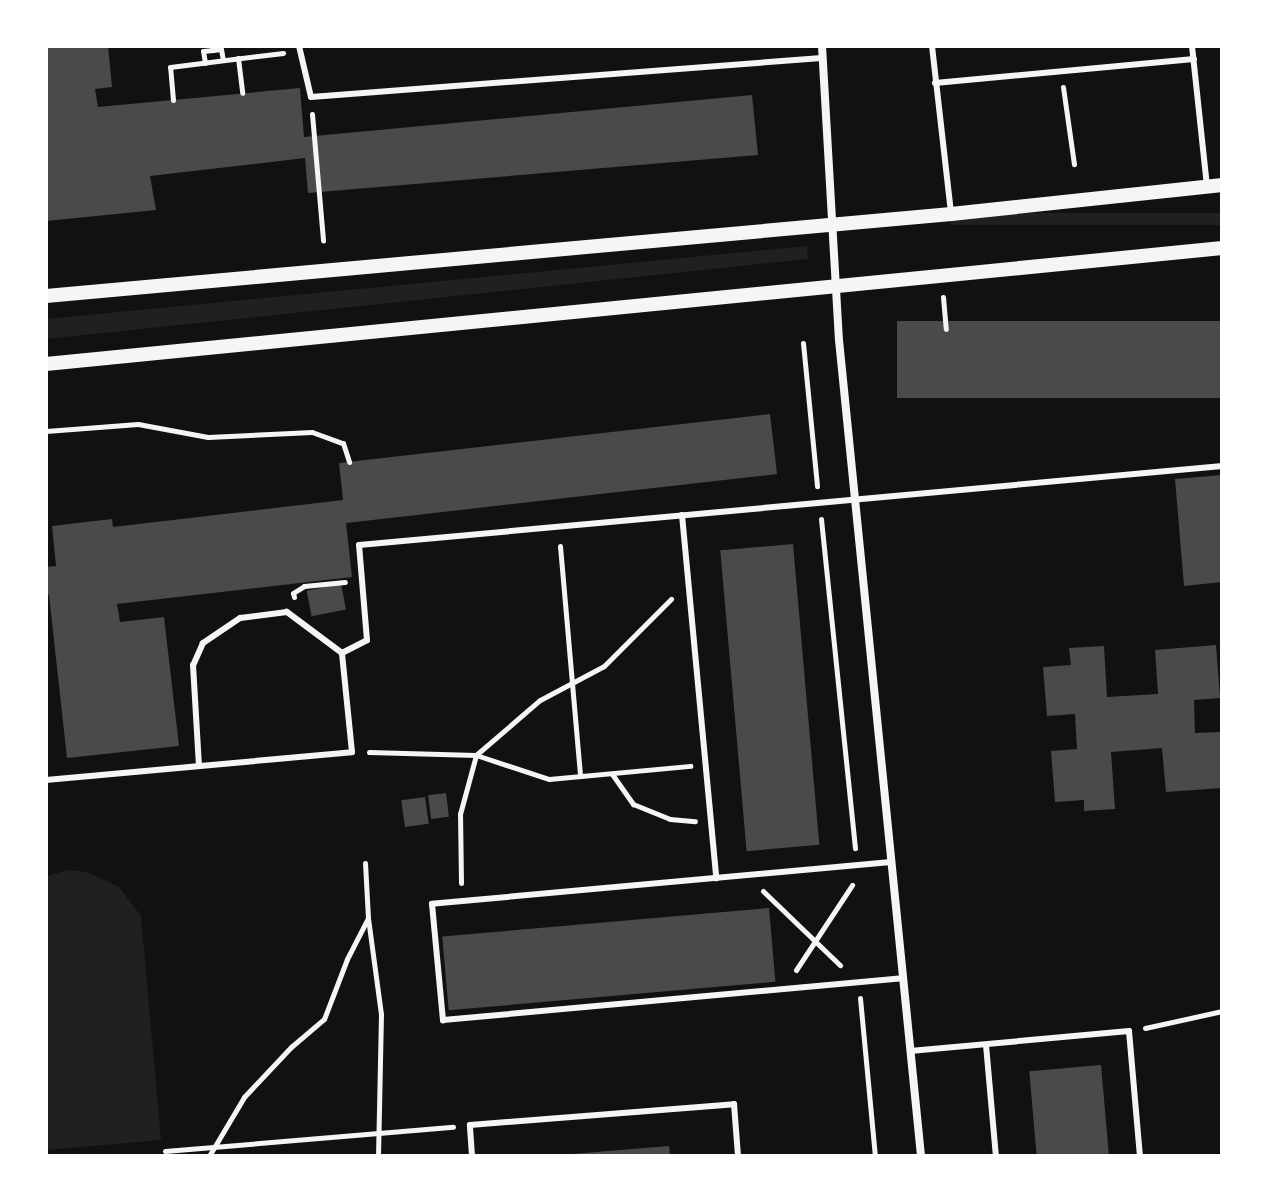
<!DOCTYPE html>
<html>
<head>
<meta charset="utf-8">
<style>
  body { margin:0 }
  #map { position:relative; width:1268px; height:1202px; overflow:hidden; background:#111; font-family:"PT Sans Narrow",sans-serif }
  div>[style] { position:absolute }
  .green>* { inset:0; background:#202020; transform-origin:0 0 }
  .building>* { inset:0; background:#4a4a4a; transform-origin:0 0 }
  .path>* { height:5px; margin:-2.5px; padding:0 2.5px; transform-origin:2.5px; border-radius:2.5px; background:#f5f5f5 }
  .service>* { height:6px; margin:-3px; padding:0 3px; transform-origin:3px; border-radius:3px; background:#f5f5f5 }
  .minor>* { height:8px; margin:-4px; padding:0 4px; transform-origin:4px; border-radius:4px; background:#f5f5f5 }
  .tertiary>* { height:14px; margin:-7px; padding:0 7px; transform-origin:7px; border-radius:7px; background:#f5f5f5 }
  span { translate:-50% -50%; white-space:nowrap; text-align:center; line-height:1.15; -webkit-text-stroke:6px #fff; paint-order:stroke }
  .frame { position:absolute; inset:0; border:48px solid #fff; pointer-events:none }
</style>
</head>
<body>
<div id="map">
  <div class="green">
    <div style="left:1222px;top:213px;width:12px;height:272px;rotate:90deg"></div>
    <div style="clip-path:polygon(807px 246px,808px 259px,46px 339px,46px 319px)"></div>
    <div style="clip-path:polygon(69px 870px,87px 872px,119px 887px,141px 916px,161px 1140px,46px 1150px,46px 876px)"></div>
  </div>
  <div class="building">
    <div style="clip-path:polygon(46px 46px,108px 46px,112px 87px,95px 89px,98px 107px,300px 88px,304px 137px,752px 95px,758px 155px,308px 193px,305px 158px,150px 176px,156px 210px,46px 221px)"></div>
    <div style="left:1222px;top:321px;width:77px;height:325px;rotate:90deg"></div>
    <div style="clip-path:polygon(770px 414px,777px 474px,346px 523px,352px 577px,117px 604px,120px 622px,164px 617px,179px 746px,67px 758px,49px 595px,46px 595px,46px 567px,56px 566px,52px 526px,112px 519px,113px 527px,343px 500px,339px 463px)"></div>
    <div style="clip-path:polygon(1222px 475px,1222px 582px,1184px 586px,1175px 479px)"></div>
    <div style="left:793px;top:544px;width:302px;height:73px;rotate:85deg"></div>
    <div style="left:341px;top:584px;width:26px;height:35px;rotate:79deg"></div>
    <div style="clip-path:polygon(1216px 645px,1220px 698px,1194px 700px,1195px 733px,1221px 732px,1222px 788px,1166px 792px,1162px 748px,1111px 752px,1115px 809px,1084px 811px,1084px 800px,1055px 802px,1051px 751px,1077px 749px,1075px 714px,1047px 716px,1043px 667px,1071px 665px,1069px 648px,1104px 646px,1107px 697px,1158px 694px,1155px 650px)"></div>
    <div style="left:446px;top:793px;width:24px;height:18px;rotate:83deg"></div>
    <div style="left:425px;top:797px;width:27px;height:24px;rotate:82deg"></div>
    <div style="left:769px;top:908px;width:74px;height:328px;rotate:85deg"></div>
    <div style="left:1101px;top:1065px;width:91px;height:72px;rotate:85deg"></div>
    <div style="clip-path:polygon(669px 1146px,670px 1156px,572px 1156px,572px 1154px)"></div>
  </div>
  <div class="path">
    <div style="left:213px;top:50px;width:8px;rotate:-7deg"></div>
    <div style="left:221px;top:49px;width:11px;rotate:80deg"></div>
    <div style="left:238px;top:58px;width:35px;rotate:83deg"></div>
    <div style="left:205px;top:63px;width:12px;rotate:-99deg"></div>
    <div style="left:203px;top:51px;width:10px;rotate:-6deg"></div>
    <div style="left:213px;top:50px;width:4px;rotate:-104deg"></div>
    <div style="left:1063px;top:87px;width:78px;rotate:81.9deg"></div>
    <div style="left:173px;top:100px;width:33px;rotate:-95deg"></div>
    <div style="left:170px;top:67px;width:114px;rotate:-7.1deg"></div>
    <div style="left:312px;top:114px;width:127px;rotate:85deg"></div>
    <div style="left:943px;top:297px;width:32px;rotate:85deg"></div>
    <div style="left:803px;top:343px;width:144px;rotate:84.4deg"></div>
    <div style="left:46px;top:431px;width:92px;rotate:-4.4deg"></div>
    <div style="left:138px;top:424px;width:71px;rotate:10.5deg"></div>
    <div style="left:208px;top:437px;width:104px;rotate:-2.8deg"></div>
    <div style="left:312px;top:432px;width:33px;rotate:20deg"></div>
    <div style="left:343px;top:443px;width:20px;rotate:72deg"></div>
    <div style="left:821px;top:519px;width:331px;rotate:84.1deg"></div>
    <div style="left:560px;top:546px;width:231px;rotate:85deg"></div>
    <div style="left:294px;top:597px;width:4px;rotate:-104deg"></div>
    <div style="left:293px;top:593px;width:13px;rotate:-32deg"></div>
    <div style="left:304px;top:586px;width:41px;rotate:-5.6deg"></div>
    <div style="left:369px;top:752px;width:107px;rotate:1.6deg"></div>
    <div style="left:476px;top:755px;width:77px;rotate:18.2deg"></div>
    <div style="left:549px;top:779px;width:142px;rotate:-5.3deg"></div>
    <div style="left:612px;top:774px;width:37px;rotate:55deg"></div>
    <div style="left:633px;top:804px;width:40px;rotate:22deg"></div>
    <div style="left:670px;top:819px;width:25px;rotate:5deg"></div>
    <div style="left:461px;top:883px;width:69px;rotate:-90.8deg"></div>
    <div style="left:460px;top:814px;width:61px;rotate:-74.8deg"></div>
    <div style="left:476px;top:755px;width:84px;rotate:-40.7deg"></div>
    <div style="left:540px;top:700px;width:72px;rotate:-28deg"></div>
    <div style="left:604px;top:666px;width:95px;rotate:-45deg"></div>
    <div style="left:763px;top:891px;width:107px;rotate:43.9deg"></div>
    <div style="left:368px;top:918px;width:97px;rotate:82.3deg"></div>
    <div style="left:381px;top:1014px;width:142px;rotate:91.2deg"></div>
    <div style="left:796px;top:970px;width:102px;rotate:-56.6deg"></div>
    <div style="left:860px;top:998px;width:159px;rotate:84.6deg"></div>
    <div style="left:1145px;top:1028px;width:79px;rotate:-12.4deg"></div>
    <div style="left:165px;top:1151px;width:289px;rotate:-4.8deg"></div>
    <div style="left:209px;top:1156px;width:69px;rotate:-59.3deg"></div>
    <div style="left:244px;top:1097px;width:69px;rotate:-46.8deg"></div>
    <div style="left:291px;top:1047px;width:43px;rotate:-40.3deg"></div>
    <div style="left:324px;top:1019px;width:64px;rotate:-69deg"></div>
    <div style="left:347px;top:959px;width:46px;rotate:-62.9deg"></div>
    <div style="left:368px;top:918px;width:55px;rotate:-93.1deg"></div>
  </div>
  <div class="service">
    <div style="left:299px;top:46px;width:52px;rotate:76.8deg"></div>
    <div style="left:311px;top:97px;width:512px;rotate:-4.36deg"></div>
    <div style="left:932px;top:46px;width:169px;rotate:83.5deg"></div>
    <div style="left:1192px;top:46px;width:141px;rotate:83.9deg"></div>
    <div style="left:935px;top:83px;width:260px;rotate:-5.3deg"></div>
    <div style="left:682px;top:515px;width:365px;rotate:84.6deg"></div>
    <div style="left:342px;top:653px;width:28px;rotate:-27deg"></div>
    <div style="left:367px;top:640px;width:95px;rotate:-94.8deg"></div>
    <div style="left:359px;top:545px;width:867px;rotate:-5.23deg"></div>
    <div style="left:46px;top:780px;width:307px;rotate:-5.2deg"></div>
    <div style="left:352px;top:752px;width:100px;rotate:-95.8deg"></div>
    <div style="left:342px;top:653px;width:69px;rotate:-143.3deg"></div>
    <div style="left:287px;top:612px;width:47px;rotate:172.7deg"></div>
    <div style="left:240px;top:618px;width:45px;rotate:146deg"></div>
    <div style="left:203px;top:643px;width:24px;rotate:114deg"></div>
    <div style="left:193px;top:665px;width:101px;rotate:86.6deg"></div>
    <div style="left:891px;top:862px;width:461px;rotate:174.8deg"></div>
    <div style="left:432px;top:904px;width:117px;rotate:84.6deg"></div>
    <div style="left:443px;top:1020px;width:461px;rotate:-5.2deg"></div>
    <div style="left:986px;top:1045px;width:111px;rotate:84.9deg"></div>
    <div style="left:910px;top:1051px;width:220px;rotate:-5.2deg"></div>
    <div style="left:1129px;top:1031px;width:125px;rotate:85deg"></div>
    <div style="left:472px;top:1156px;width:31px;rotate:-94deg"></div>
    <div style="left:470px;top:1125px;width:265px;rotate:-4.5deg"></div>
    <div style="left:734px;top:1104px;width:52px;rotate:85.6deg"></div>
  </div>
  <div class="minor">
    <div style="left:822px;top:46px;width:294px;rotate:86.7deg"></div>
    <div style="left:839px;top:340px;width:820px;rotate:84.26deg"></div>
  </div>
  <div class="tertiary">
    <div style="left:46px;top:296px;width:909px;rotate:-5.18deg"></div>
    <div style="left:951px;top:214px;width:273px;rotate:-6.1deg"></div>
    <div style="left:46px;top:364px;width:1182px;rotate:-5.63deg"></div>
  </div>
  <div class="frame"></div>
</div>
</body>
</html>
